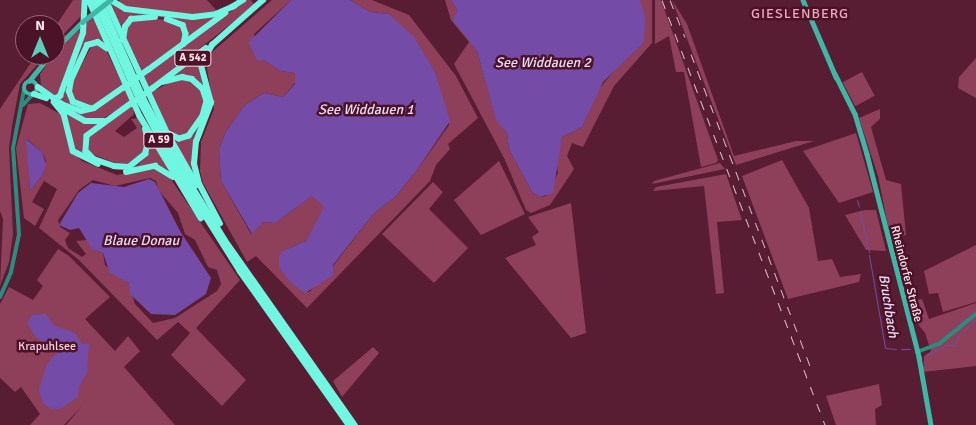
<!DOCTYPE html>
<html>
<head>
<meta charset="utf-8">
<style>
  body { margin:0 }
  #map { position:relative; width:976px; height:425px; overflow:hidden; background:#581d32; font-family:Signika,sans-serif }
  div>[style] { position:absolute }
  .green>* { inset:0; background:#8e3f59; transform-origin:0 0 }
  .water>* { inset:0; background:#744ca7 }
  .stream>* { height:1px; margin:-0.5px; padding:0 0.5px; transform-origin:0.5px; border-radius:0.5px; background:#744ca7 }
  .tertiary>* { height:4px; margin:-2px; padding:0 2px; transform-origin:2px; border-radius:2px; background:#2b8d7f }
  .secondary>* { height:4.5px; margin:-2.25px; padding:0 2.25px; transform-origin:2.25px; border-radius:2.25px; background:#3db8a7 }
  .secondary>.ring { margin:-2.25px; padding:0; box-sizing:content-box; background:none; border:4.5px solid #3db8a7; border-radius:50% }
  .motorway>* { height:5.5px; margin:-2.75px; padding:0 2.75px; transform-origin:2.75px; border-radius:2.75px; background:#70f6e1 }
  .rail>* { height:1px; margin-top:-0.5px; transform-origin:0; background:repeating-linear-gradient(90deg,#dabbc4 0 9px,transparent 0 18px) }
  .secondary-bridge>* { height:4.5px; margin:-2.25px; padding:0 2.25px; transform-origin:2.25px; border-radius:2.25px; background:#3db8a7 }
  .motorway-bridge>* { height:5.5px; margin:-2.75px; padding:0 2.75px; transform-origin:2.75px; border-radius:2.75px; background:#70f6e1 }
  span { translate:-50% -50%; white-space:nowrap; text-align:center; line-height:1.15; -webkit-text-stroke:5px #4c1228; paint-order:stroke }
  .shield-label span { padding:1px 4px; background:#4c1228; border:1px solid; border-radius:4px; -webkit-text-stroke-width:0 }
  .shield-label { font-size:11px; color:#fde5eb; font-weight:700 }
  .street-label { font-size:12px; color:#fde5eb }
  .park-label { font-size:12px; color:#eed0d8 }
  .neighbourhood-label { font-size:14px; color:#efa6ba; letter-spacing:1px }
  .water-label { font-size:14px; color:#e5dcf5; font-style:italic }
  .north { position:absolute; left:15px; top:15px; width:50px; height:50px; box-sizing:border-box; background:#4c1228; border:1px solid #936676; border-radius:50%; rotate:0deg; font-size:14px; font-weight:700; line-height:20px; text-align:center; color:#fde5eb }
  .north::after { content:''; display:block; margin:auto; width:18px; height:22px; background:#5bcebc; clip-path:polygon(50% 0,100% 100%,50% 72%,0 100%) }
</style>
</head>
<body>
<div id="map">
  <div class="green">
    <div style="clip-path:polygon(73px 0,82px 0,83px 14px,55px 43px,55px 27px)"></div>
    <div style="clip-path:polygon(120px 0,207px 0,218px 12px,197px 16px,134px 9px,116px 3px)"></div>
    <div style="clip-path:polygon(246px 0,251px 0,255px 5px,148px 89px,143px 77px)"></div>
    <div style="clip-path:polygon(272px 0,291px 0,254px 34px,263px 60px,281px 71px,295px 73px,295px 83px,283px 97px,264px 93px,245px 105px,226px 131px,219px 149px,221px 181px,251px 234px,263px 222px,275px 223px,312px 196px,325px 207px,306px 241px,282px 251px,291px 283px,309px 292px,318px 283px,334px 275px,333px 266px,374px 213px,395px 197px,417px 170px,449px 125px,435px 72px,417px 44px,389px 14px,370px 12px,350px 0,372px 0,409px 15px,456px 76px,478px 118px,448px 144px,450px 149px,436px 165px,430px 181px,307px 308px,256px 256px,247px 262px,203px 183px,200px 171px,201px 142px,214px 109px,207px 69px,211px 53px)"></div>
    <div style="clip-path:polygon(445px 0,451px 0,457px 10px,454px 21px,477px 51px,496px 119px,507px 133px,509px 149px,532px 192px,540px 197px,546px 196px,558px 173px,556px 157px,562px 137px,582px 127px,599px 89px,613px 72px,640px 0,652px 0,652px 43px,614px 86px,583px 147px,572px 143px,567px 156px,574px 169px,550px 205px,531px 213px,526px 210px,505px 160px,454px 64px,469px 42px,451px 20px)"></div>
    <div style="clip-path:polygon(655px 0,661px 0,718px 160px,716px 163px,701px 167px,684px 72px,676px 72px,669px 36px,655px 44px)"></div>
    <div style="clip-path:polygon(672px 0,687px 24px,734px 156px,796px 141px,814px 141px,736px 165px)"></div>
    <div style="clip-path:polygon(111px 3px,122px 9px,182px 18px,220px 14px,186px 41px,180px 21px,172px 18px,138px 16px,123px 29px,109px 4px)"></div>
    <div style="clip-path:polygon(93px 17px,105px 43px,93px 40px,85px 45px,74px 67px,68px 92px,73px 104px,85px 109px,78px 110px,60px 101px,87px 22px)"></div>
    <div style="clip-path:polygon(150px 18px,174px 21px,184px 29px,183px 41px,140px 74px,126px 43px,125px 30px,133px 20px)"></div>
    <div style="clip-path:polygon(85px 24px,59px 96px,56px 97px,41px 87px,40px 74px,56px 52px)"></div>
    <div style="clip-path:polygon(93px 43px,105px 48px,123px 85px,94px 105px,85px 106px,73px 99px,70px 87px)"></div>
    <div style="clip-path:polygon(204px 52px,199px 69px,208px 94px,209px 104px,194px 146px,195px 178px,172px 138px,184px 140px,194px 134px,206px 112px,207px 94px,201px 85px,190px 77px,170px 77px)"></div>
    <div style="clip-path:polygon(36px 55px,46px 55px,20px 84px,12px 126px,9px 148px,13px 234px,9px 262px,0 286px,3px 219px,0 211px,0 109px)"></div>
    <div style="clip-path:polygon(976px 58px,976px 98px,958px 88px,959px 77px)"></div>
    <div style="left:862px;top:72px;width:27px;height:22px;rotate:62deg"></div>
    <div style="clip-path:polygon(178px 78px,195px 82px,205px 96px,205px 108px,192px 132px,183px 138px,168px 129px,150px 93px)"></div>
    <div style="clip-path:polygon(125px 89px,131px 102px,100px 120px,87px 120px,67px 108px,80px 112px)"></div>
    <div style="clip-path:polygon(evenodd,40px 103px,62px 115px,70px 149px,82px 161px,117px 175px,154px 169px,170px 178px,240px 280px,196px 328px,246px 380px,222px 406px,171px 355px,190px 333px,178px 322px,157px 340px,79px 260px,39px 228px,57px 189px,44px 181px,32px 202px,44px 209px,35px 226px,24px 218px,16px 148px,28px 104px,40px 103px,27px 139px,42px 152px,46px 161px,43px 174px,30px 191px,27px 139px,40px 103px,150px 178px,156px 181px,159px 191px,178px 213px,185px 234px,195px 240px,208px 267px,217px 270px,221px 284px,217px 291px,175px 318px,153px 323px,135px 304px,128px 282px,105px 265px,103px 253px,95px 250px,87px 240px,76px 241px,86px 254px,82px 257px,68px 248px,65px 240px,70px 233px,60px 227px,58px 220px,79px 190px,93px 180px,115px 186px,150px 178px)"></div>
    <div style="clip-path:polygon(133px 105px,134px 114px,115px 131px,124px 137px,137px 128px,131px 119px,139px 118px,146px 145px,140px 159px,123px 166px,89px 153px,89px 136px)"></div>
    <div style="clip-path:polygon(880px 109px,880px 119px,871px 127px,886px 180px,901px 184px,906px 235px,891px 241px,878px 176px,859px 118px)"></div>
    <div style="clip-path:polygon(65px 112px,86px 123px,100px 124px,86px 133px,83px 151px,112px 168px,125px 170px,138px 165px,147px 155px,149px 136px,168px 170px,152px 164px,125px 170px,118px 170px,113px 169px,74px 149px)"></div>
    <div style="clip-path:polygon(856px 133px,873px 192px,839px 203px,803px 151px)"></div>
    <div style="clip-path:polygon(782px 160px,809px 208px,818px 261px,832px 259px,840px 277px,861px 274px,859px 282px,788px 299px,742px 176px)"></div>
    <div style="clip-path:polygon(499px 161px,525px 214px,481px 235px,454px 200px)"></div>
    <div style="clip-path:polygon(720px 163px,725px 169px,652px 184px,654px 181px)"></div>
    <div style="clip-path:polygon(726px 174px,742px 220px,717px 222px,724px 293px,716px 294px,704px 186px,653px 191px,656px 187px)"></div>
    <div style="clip-path:polygon(433px 182px,443px 192px,429px 209px,468px 248px,434px 283px,382px 234px)"></div>
    <div style="clip-path:polygon(571px 203px,586px 333px,571px 338px,505px 258px,536px 245px,532px 237px,539px 232px,528px 217px)"></div>
    <div style="clip-path:polygon(865px 210px,876px 210px,886px 251px,866px 250px,845px 215px)"></div>
    <div style="clip-path:polygon(976px 245px,976px 302px,943px 312px,938px 293px,929px 294px,924px 271px)"></div>
    <div style="clip-path:polygon(58px 249px,69px 256px,110px 297px,85px 319px,115px 351px,128px 336px,140px 351px,124px 367px,175px 425px,66px 425px,82px 406px,64px 425px,30px 425px,40px 414px,21px 387px,15px 392px,0 378px,0 304px,9px 287px,33px 300px,43px 286px,37px 280px)"></div>
    <div style="clip-path:polygon(922px 299px,929px 319px,976px 303px,976px 366px,923px 372px,924px 356px,931px 351px,925px 333px,913px 318px,912px 301px)"></div>
    <div style="clip-path:polygon(373px 347px,379px 353px,342px 397px,333px 381px)"></div>
    <div style="clip-path:polygon(879px 384px,882px 405px,875px 409px,876px 425px,836px 425px,826px 396px)"></div>
  </div>
  <div class="water">
    <div style="clip-path:polygon(291px 0,350px 0,370px 12px,389px 14px,414px 37px,435px 72px,450px 121px,417px 170px,395px 197px,374px 213px,333px 265px,334px 275px,305px 293px,291px 283px,279px 267px,279px 256px,282px 251px,306px 241px,324px 207px,312px 196px,275px 223px,263px 222px,252px 234px,221px 181px,219px 149px,226px 131px,245px 105px,264px 93px,283px 97px,295px 84px,295px 73px,281px 71px,263px 60px,257px 60px,249px 42px)"></div>
    <div style="clip-path:polygon(451px 0,640px 0,645px 18px,644px 42px,603px 82px,582px 127px,562px 137px,553px 193px,540px 197px,532px 192px,509px 149px,507px 133px,496px 120px,477px 51px,453px 21px,457px 10px)"></div>
    <div style="clip-path:polygon(26px 139px,42px 152px,46px 164px,43px 174px,30px 191px)"></div>
    <div style="clip-path:polygon(149px 179px,155px 182px,180px 231px,211px 278px,206px 294px,175px 315px,151px 314px,131px 295px,128px 282px,110px 273px,103px 253px,92px 249px,79px 228px,70px 230px,59px 225px,78px 193px,91px 183px,124px 187px)"></div>
    <div style="clip-path:polygon(46px 314px,53px 325px,75px 333px,82px 344px,89px 344px,87px 372px,79px 387px,78px 397px,60px 409px,51px 409px,43px 403px,39px 390px,47px 364px,57px 352px,35px 336px,27px 323px,32px 315px)"></div>
  </div>
  <div class="stream">
    <div style="left:857px;top:200px;width:7px;rotate:74deg"></div>
    <div style="left:860px;top:211px;width:42px;rotate:77.6deg"></div>
    <div style="left:869px;top:255px;width:94px;rotate:80.2deg"></div>
    <div style="left:885px;top:348px;width:11px;rotate:5deg"></div>
    <div style="left:901px;top:349px;width:9px"></div>
    <div style="left:927px;top:355px;width:21px;rotate:-28deg"></div>
    <div style="left:946px;top:345px;width:8px"></div>
    <div style="left:954px;top:345px;width:11px;rotate:-63deg"></div>
    <div style="left:959px;top:335px;width:23px;rotate:-43deg"></div>
  </div>
  <div class="tertiary">
    <div style="left:23px;top:105px;width:13px;rotate:-48deg"></div>
    <div style="left:0;top:297px;width:27px;rotate:-66deg"></div>
    <div style="left:11px;top:272px;width:39px;rotate:-78deg"></div>
    <div style="left:19px;top:234px;width:86px;rotate:-94deg"></div>
    <div style="left:13px;top:148px;width:59px;rotate:-79.3deg"></div>
    <div style="left:917px;top:352px;width:25px;rotate:-21deg"></div>
    <div style="left:940px;top:343px;width:46px;rotate:-38.9deg"></div>
  </div>
  <div class="secondary">
    <div style="left:803px;top:0;width:84px;rotate:66.8deg"></div>
    <div style="left:55px;top:49px;width:38px;rotate:-45deg"></div>
    <div style="left:835px;top:74px;width:45px;rotate:63.4deg"></div>
    <div style="left:855px;top:114px;width:42px;rotate:73.3deg"></div>
    <div style="left:867px;top:154px;width:210px;rotate:75.6deg"></div>
    <div style="left:919px;top:357px;width:69px;rotate:80deg"></div>
    <div class="ring" style="left:24px;top:81px;width:9.5px;height:9.5px"></div>
    <div style="left:29px;top:81px;width:33px;rotate:-51deg"></div>
  </div>
  <div class="motorway">
    <div style="left:89px;top:0;width:127px;rotate:66.3deg"></div>
    <div style="left:140px;top:116px;width:119px;rotate:59.1deg"></div>
    <div style="left:95px;top:0;width:113px;rotate:65.9deg"></div>
    <div style="left:141px;top:103px;width:78px;rotate:61.8deg"></div>
    <div style="left:178px;top:172px;width:117px;rotate:57.9deg"></div>
    <div style="left:240px;top:271px;width:189px;rotate:54.7deg"></div>
    <div style="left:100px;top:0;width:108px;rotate:66deg"></div>
    <div style="left:144px;top:99px;width:81px;rotate:61.8deg"></div>
    <div style="left:182px;top:170px;width:82px;rotate:58.4deg"></div>
    <div style="left:225px;top:240px;width:226px;rotate:54.9deg"></div>
    <div style="left:106px;top:0;width:145px;rotate:65.2deg"></div>
    <div style="left:167px;top:132px;width:61px;rotate:60.5deg"></div>
    <div style="left:111px;top:0;width:17px;rotate:31deg"></div>
    <div style="left:126px;top:9px;width:67px;rotate:6.8deg"></div>
    <div style="left:193px;top:17px;width:23px;rotate:-7deg"></div>
    <div style="left:216px;top:14px;width:20px;rotate:-24deg"></div>
    <div style="left:232px;top:7px;width:13px;rotate:-32deg"></div>
    <div style="left:167px;top:19px;width:17px;rotate:21deg"></div>
    <div style="left:183px;top:25px;width:9px;rotate:72deg"></div>
    <div style="left:186px;top:34px;width:10px;rotate:101deg"></div>
    <div style="left:123px;top:40px;width:13px;rotate:-81deg"></div>
    <div style="left:125px;top:27px;width:10px;rotate:-53deg"></div>
    <div style="left:131px;top:19px;width:24px;rotate:-5deg"></div>
    <div style="left:148px;top:70px;width:96px;rotate:-36.5deg"></div>
    <div style="left:162px;top:82px;width:21px;rotate:-14deg"></div>
    <div style="left:182px;top:77px;width:10px;rotate:11deg"></div>
    <div style="left:192px;top:79px;width:15px;rotate:42deg"></div>
    <div style="left:203px;top:89px;width:13px;rotate:72deg"></div>
    <div style="left:207px;top:101px;width:16px;rotate:105deg"></div>
    <div style="left:203px;top:116px;width:24px;rotate:125deg"></div>
    <div style="left:189px;top:136px;width:10px;rotate:163deg"></div>
    <div style="left:179px;top:139px;width:11px;rotate:-153deg"></div>
    <div style="left:38px;top:87px;width:32px;rotate:35deg"></div>
    <div style="left:64px;top:105px;width:18px;rotate:19deg"></div>
    <div style="left:81px;top:111px;width:13px;rotate:-13deg"></div>
    <div style="left:94px;top:108px;width:35px;rotate:-35deg"></div>
    <div style="left:153px;top:88px;width:66px;rotate:-37deg"></div>
    <div style="left:34px;top:94px;width:13px;rotate:18deg"></div>
    <div style="left:54px;top:99px;width:7px;rotate:-27deg"></div>
    <div style="left:60px;top:96px;width:67px;rotate:-69.9deg"></div>
    <div style="left:83px;top:33px;width:33px;rotate:-87deg"></div>
    <div style="left:54px;top:102px;width:16px;rotate:50deg"></div>
    <div style="left:64px;top:114px;width:38px;rotate:76deg"></div>
    <div style="left:73px;top:151px;width:28px;rotate:27deg"></div>
    <div style="left:131px;top:104px;width:54px;rotate:144deg"></div>
    <div style="left:87px;top:136px;width:15px;rotate:94deg"></div>
    <div style="left:86px;top:151px;width:11px;rotate:45deg"></div>
    <div style="left:94px;top:159px;width:21px;rotate:19deg"></div>
    <div style="left:114px;top:166px;width:15px;rotate:4deg"></div>
    <div style="left:129px;top:167px;width:21px;rotate:-39deg"></div>
    <div style="left:145px;top:154px;width:12px;rotate:-76deg"></div>
    <div style="left:148px;top:142px;width:13px;rotate:-103deg"></div>
    <div style="left:62px;top:108px;width:26px;rotate:29deg"></div>
    <div style="left:85px;top:121px;width:19px"></div>
    <div style="left:91px;top:109px;width:19px;rotate:-159deg"></div>
    <div style="left:73px;top:102px;width:11px;rotate:-112deg"></div>
    <div style="left:69px;top:92px;width:12px;rotate:-81deg"></div>
    <div style="left:71px;top:80px;width:38px;rotate:-65deg"></div>
    <div style="left:87px;top:45px;width:11px;rotate:-15deg"></div>
    <div style="left:98px;top:42px;width:11px;rotate:34deg"></div>
    <div style="left:126px;top:172px;width:30px;rotate:-12deg"></div>
    <div style="left:155px;top:166px;width:21px;rotate:31deg"></div>
    <div style="left:220px;top:224px;width:45px;rotate:-117.7deg"></div>
    <div style="left:199px;top:184px;width:21px;rotate:-104deg"></div>
    <div style="left:194px;top:164px;width:22px;rotate:-85deg"></div>
    <div style="left:196px;top:142px;width:42px;rotate:-69deg"></div>
    <div style="left:211px;top:103px;width:39px;rotate:-105deg"></div>
    <div style="left:201px;top:65px;width:23px;rotate:-61deg"></div>
    <div style="left:212px;top:45px;width:68px;rotate:-41.4deg"></div>
  </div>
  <div class="rail">
    <div style="left:662px;top:0;width:455px;rotate:69deg"></div>
    <div style="left:670px;top:0;width:40px;rotate:68deg"></div>
    <div style="left:691px;top:54px;width:337px;rotate:69.1deg"></div>
  </div>
  <div class="secondary-bridge">
    <div style="left:82px;top:22px;width:36px;rotate:-38deg"></div>
  </div>
  <div class="motorway-bridge">
    <div style="left:123px;top:88px;width:31px;rotate:-36deg"></div>
    <div style="left:131px;top:104px;width:27px;rotate:-36deg"></div>
  </div>
  <div class="shield-label">
    <span style="left:193px;top:58px">A 542</span>
    <span style="left:159px;top:140px">A 59</span>
  </div>
  <div class="street-label">
    <span style="left:906px;top:274px;rotate:76deg">Rheindorfer Straße</span>
  </div>
  <div class="park-label">
    <span style="left:47px;top:347px">Krapuhlsee</span>
  </div>
  <div class="neighbourhood-label">
    <span style="left:800px;top:14px">GIESLENBERG</span>
  </div>
  <div class="water-label">
    <span style="left:543px;top:63px">See Widdauen 2</span>
    <span style="left:366px;top:110px">See Widdauen 1</span>
    <span style="left:141px;top:241px">Blaue Donau</span>
    <span style="left:888px;top:306px;rotate:81deg">Bruchbach</span>
  </div>
  <div class="north">N</div>
</div>
</body>
</html>
